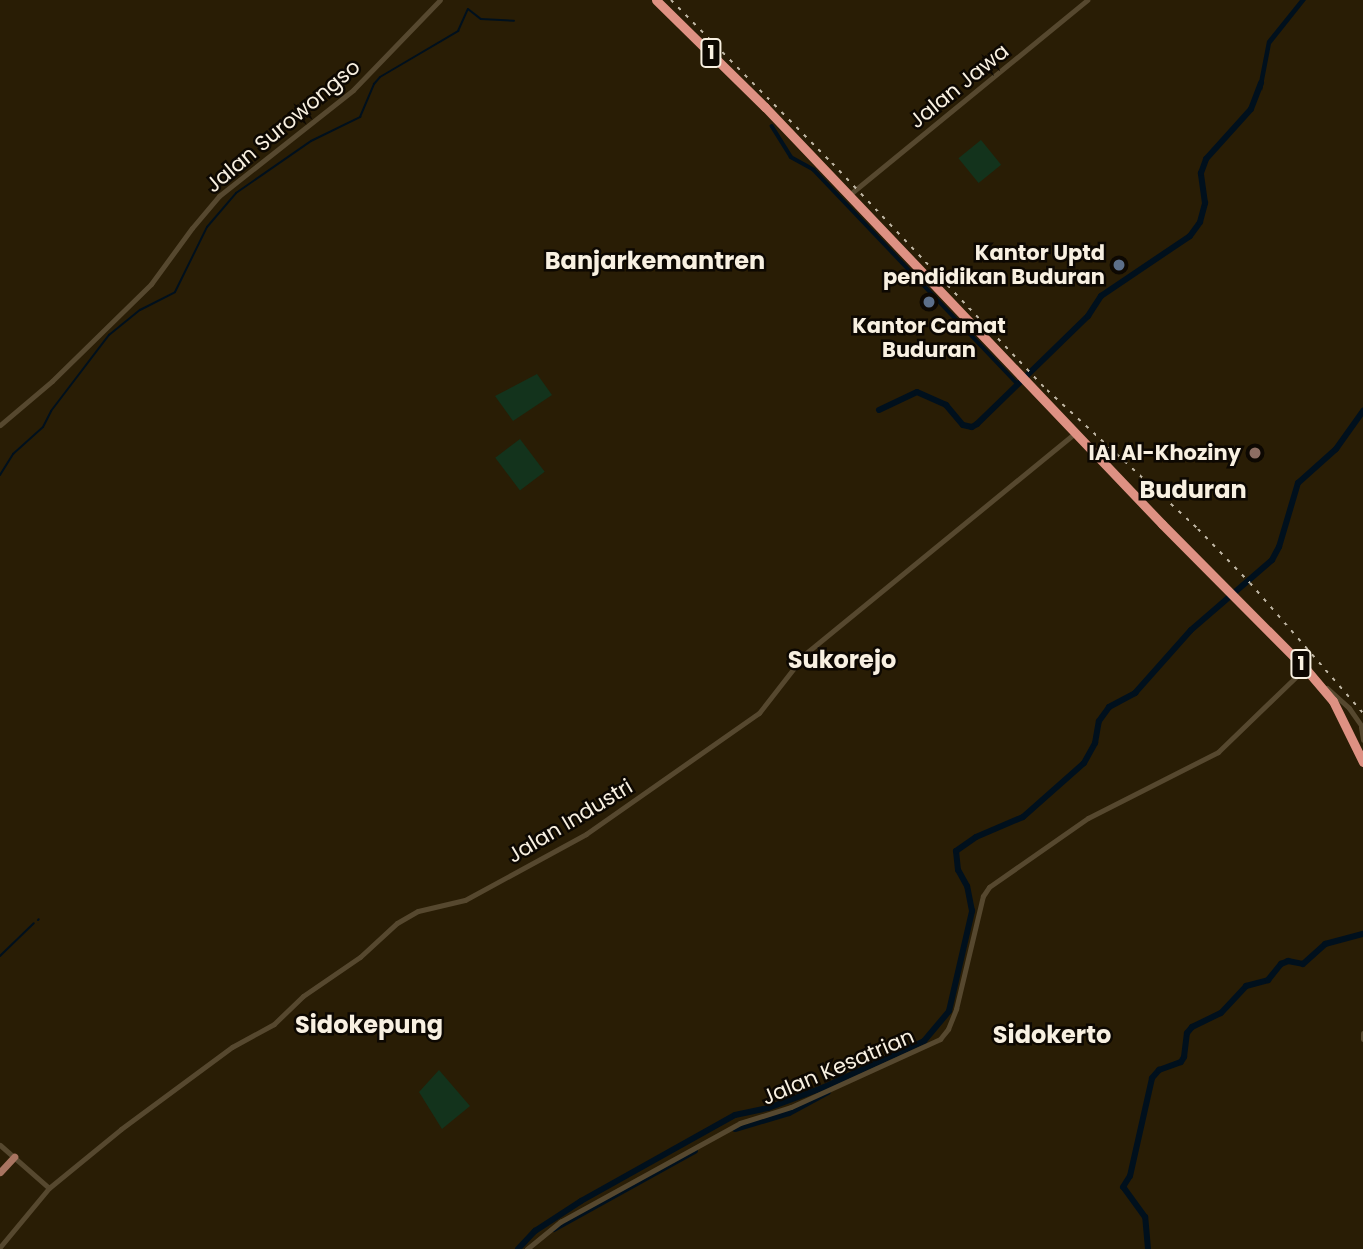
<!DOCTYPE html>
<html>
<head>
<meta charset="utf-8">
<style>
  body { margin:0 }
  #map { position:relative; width:1363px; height:1249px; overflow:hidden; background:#291d05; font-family:Poppins,sans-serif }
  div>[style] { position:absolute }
  .green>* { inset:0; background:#13331c; transform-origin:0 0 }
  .water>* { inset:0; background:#00101d }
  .stream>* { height:2px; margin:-1px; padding:0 1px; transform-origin:1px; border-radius:1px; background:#00101d }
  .canal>* { height:3.5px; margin:-1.75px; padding:0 1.75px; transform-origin:1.75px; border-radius:1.75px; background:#00101d }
  .river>* { height:6px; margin:-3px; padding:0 3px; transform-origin:3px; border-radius:3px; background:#00101d }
  .minor>* { height:5px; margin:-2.5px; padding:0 2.5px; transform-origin:2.5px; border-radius:2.5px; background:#56482f }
  .major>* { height:7px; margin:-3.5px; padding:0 3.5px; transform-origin:3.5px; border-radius:3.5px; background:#a87461 }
  .highway>* { height:9px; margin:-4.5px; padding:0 4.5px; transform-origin:4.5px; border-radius:4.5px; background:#de9183 }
  .rail>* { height:2px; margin-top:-1px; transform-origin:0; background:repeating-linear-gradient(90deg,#bfb6a4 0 3.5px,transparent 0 10.5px) }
  .dots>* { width:19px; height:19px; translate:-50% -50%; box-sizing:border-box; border:4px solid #0d0802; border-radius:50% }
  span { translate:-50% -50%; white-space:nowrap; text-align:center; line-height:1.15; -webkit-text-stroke:5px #0d0802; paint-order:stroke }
  .shield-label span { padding:2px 5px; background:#0d0802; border:2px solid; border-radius:5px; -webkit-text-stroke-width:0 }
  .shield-label { font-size:19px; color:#f8f0e1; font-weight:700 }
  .street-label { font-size:21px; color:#f8f0e1 }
  .poi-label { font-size:21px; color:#f8f0e1; font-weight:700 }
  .right { translate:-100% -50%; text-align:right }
  .quarter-label { font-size:24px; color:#f8f0e1; font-weight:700 }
</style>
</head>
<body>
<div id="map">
  <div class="green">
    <div style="left:981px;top:140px;width:32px;height:29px;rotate:51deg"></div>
    <div style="clip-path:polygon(537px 374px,552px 395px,513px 421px,495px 396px)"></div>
    <div style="left:520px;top:439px;width:41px;height:31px;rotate:53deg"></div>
    <div style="clip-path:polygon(439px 1070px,470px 1106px,442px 1129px,419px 1092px)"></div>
  </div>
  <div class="water">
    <div style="clip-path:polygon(1300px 0,1306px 0,1271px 44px,1262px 91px,1259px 82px,1267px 41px)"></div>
  </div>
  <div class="stream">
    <div style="left:0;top:475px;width:25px;rotate:-58deg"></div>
    <div style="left:13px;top:454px;width:40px;rotate:-42deg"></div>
    <div style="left:43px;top:427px;width:18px;rotate:-63deg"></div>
    <div style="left:51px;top:411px;width:96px;rotate:-52.7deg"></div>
    <div style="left:109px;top:335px;width:40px;rotate:-39deg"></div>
    <div style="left:140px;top:310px;width:39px;rotate:-27deg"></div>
    <div style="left:175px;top:292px;width:72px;rotate:-63.8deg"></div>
    <div style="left:207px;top:227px;width:45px;rotate:-49.5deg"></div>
    <div style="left:236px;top:193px;width:91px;rotate:-34.7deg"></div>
    <div style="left:311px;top:141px;width:55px;rotate:-26.1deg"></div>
    <div style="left:360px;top:117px;width:36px;rotate:-67deg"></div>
    <div style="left:374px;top:84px;width:9px;rotate:-49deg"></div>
    <div style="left:380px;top:77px;width:91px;rotate:-30.5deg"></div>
    <div style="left:458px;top:31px;width:24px;rotate:-66deg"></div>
    <div style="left:468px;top:9px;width:16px;rotate:38deg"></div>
    <div style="left:481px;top:19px;width:33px;rotate:3deg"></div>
    <div style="left:38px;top:920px;width:1px;rotate:-45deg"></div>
    <div style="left:0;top:956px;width:47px;rotate:-44.1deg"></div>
  </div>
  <div class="canal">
    <div style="left:772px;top:126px;width:36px;rotate:58deg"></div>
    <div style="left:791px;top:157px;width:26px;rotate:29deg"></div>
    <div style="left:814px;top:170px;width:294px;rotate:46.4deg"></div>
  </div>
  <div class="river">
    <div style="left:879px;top:410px;width:42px;rotate:-25.3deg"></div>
    <div style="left:917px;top:392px;width:32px;rotate:24deg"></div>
    <div style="left:946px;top:405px;width:26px;rotate:50deg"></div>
    <div style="left:963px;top:425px;width:9px;rotate:13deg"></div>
    <div style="left:972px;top:427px;width:6px;rotate:-31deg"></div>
    <div style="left:977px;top:424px;width:155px;rotate:-44.2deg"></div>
    <div style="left:1088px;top:316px;width:24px;rotate:-57deg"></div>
    <div style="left:1101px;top:296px;width:107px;rotate:-34deg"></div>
    <div style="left:1190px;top:236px;width:17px;rotate:-54deg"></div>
    <div style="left:1200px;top:222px;width:20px;rotate:-75deg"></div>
    <div style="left:1205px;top:203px;width:30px;rotate:-98deg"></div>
    <div style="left:1201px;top:173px;width:15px;rotate:-70deg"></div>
    <div style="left:1206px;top:159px;width:67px;rotate:-48deg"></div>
    <div style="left:1251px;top:109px;width:28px;rotate:-69deg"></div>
    <div style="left:735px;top:1129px;width:56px;rotate:-16.5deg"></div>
    <div style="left:789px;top:1113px;width:44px;rotate:-28.3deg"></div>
    <div style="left:554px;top:1229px;width:161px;rotate:-29deg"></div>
    <div style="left:518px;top:1249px;width:25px;rotate:-47deg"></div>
    <div style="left:535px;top:1231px;width:55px;rotate:-33.1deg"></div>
    <div style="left:581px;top:1201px;width:176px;rotate:-29.2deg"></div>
    <div style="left:735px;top:1115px;width:34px;rotate:-12deg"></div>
    <div style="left:768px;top:1108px;width:58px;rotate:-20.3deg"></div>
    <div style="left:822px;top:1088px;width:112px;rotate:-24.7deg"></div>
    <div style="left:924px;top:1041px;width:39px;rotate:-50deg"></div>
    <div style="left:949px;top:1011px;width:103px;rotate:-77deg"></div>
    <div style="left:972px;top:911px;width:25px;rotate:-101deg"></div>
    <div style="left:967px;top:886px;width:18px;rotate:-119deg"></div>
    <div style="left:958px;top:870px;width:19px;rotate:-96deg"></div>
    <div style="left:956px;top:851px;width:24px;rotate:-35deg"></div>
    <div style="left:976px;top:837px;width:51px;rotate:-23.1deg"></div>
    <div style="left:1023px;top:817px;width:81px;rotate:-41.5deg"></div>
    <div style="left:1084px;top:763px;width:23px;rotate:-61deg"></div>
    <div style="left:1095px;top:743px;width:22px;rotate:-80deg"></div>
    <div style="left:1099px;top:721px;width:17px;rotate:-54deg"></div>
    <div style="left:1109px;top:707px;width:30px;rotate:-28deg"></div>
    <div style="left:1135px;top:693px;width:84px;rotate:-48.4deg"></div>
    <div style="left:1191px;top:630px;width:107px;rotate:-40.8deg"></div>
    <div style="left:1272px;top:560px;width:15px;rotate:-62deg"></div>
    <div style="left:1279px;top:547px;width:67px;rotate:-73.5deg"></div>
    <div style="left:1298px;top:483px;width:51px;rotate:-41.8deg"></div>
    <div style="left:1336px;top:449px;width:47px;rotate:-54.6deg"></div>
    <div style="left:1148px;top:1249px;width:32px;rotate:-95deg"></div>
    <div style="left:1145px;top:1217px;width:37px;rotate:-126deg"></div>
    <div style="left:1123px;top:1187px;width:13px;rotate:-58deg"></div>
    <div style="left:1130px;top:1176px;width:100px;rotate:-77.3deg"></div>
    <div style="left:1152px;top:1078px;width:11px;rotate:-49deg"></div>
    <div style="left:1159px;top:1070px;width:23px;rotate:-20deg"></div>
    <div style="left:1181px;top:1062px;width:6px;rotate:-59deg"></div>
    <div style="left:1184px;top:1057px;width:24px;rotate:-83deg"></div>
    <div style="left:1187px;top:1033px;width:8px;rotate:-50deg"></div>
    <div style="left:1192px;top:1027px;width:32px;rotate:-26deg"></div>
    <div style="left:1221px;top:1013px;width:37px;rotate:-47deg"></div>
    <div style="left:1246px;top:986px;width:23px;rotate:-15deg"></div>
    <div style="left:1268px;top:980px;width:21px;rotate:-51deg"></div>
    <div style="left:1281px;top:964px;width:8px;rotate:-23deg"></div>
    <div style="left:1288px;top:961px;width:15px;rotate:11deg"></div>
    <div style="left:1303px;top:964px;width:30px;rotate:-42deg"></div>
    <div style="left:1325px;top:944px;width:39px;rotate:-15deg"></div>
  </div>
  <div class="minor">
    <div style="left:849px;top:195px;width:308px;rotate:-39.3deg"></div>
    <div style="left:0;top:425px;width:68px;rotate:-40.2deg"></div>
    <div style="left:52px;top:381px;width:139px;rotate:-44.4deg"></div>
    <div style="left:151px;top:284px;width:69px;rotate:-53.8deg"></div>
    <div style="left:192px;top:228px;width:42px;rotate:-49.8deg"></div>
    <div style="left:219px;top:196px;width:171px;rotate:-38.3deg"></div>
    <div style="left:353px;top:90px;width:125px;rotate:-46deg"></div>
    <div style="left:1327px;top:688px;width:30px;rotate:42deg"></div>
    <div style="left:1349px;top:708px;width:24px;rotate:55deg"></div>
    <div style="left:1361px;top:727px;width:13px;rotate:81deg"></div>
    <div style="left:1363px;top:1033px;width:6px;rotate:90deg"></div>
    <div style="left:0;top:1145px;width:65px;rotate:41.3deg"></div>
    <div style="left:0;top:1247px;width:77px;rotate:-50.3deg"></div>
    <div style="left:49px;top:1188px;width:93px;rotate:-39.3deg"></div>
    <div style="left:121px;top:1129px;width:138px;rotate:-36.5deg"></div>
    <div style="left:232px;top:1047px;width:48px;rotate:-28.7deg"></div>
    <div style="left:274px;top:1024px;width:40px;rotate:-44deg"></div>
    <div style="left:303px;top:996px;width:69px;rotate:-34.4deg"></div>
    <div style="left:360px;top:957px;width:50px;rotate:-42.6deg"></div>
    <div style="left:397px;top:923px;width:24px;rotate:-30deg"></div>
    <div style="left:418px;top:911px;width:48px;rotate:-13.2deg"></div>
    <div style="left:465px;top:900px;width:138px;rotate:-28.6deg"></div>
    <div style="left:586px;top:834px;width:211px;rotate:-35deg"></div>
    <div style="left:759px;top:713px;width:75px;rotate:-52.1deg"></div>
    <div style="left:805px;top:654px;width:349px;rotate:-39.3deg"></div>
    <div style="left:527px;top:1249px;width:43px;rotate:-39.3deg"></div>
    <div style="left:560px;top:1222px;width:205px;rotate:-28.8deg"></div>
    <div style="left:740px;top:1123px;width:53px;rotate:-17.4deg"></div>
    <div style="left:791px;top:1107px;width:164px;rotate:-24.5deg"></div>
    <div style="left:940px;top:1039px;width:13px;rotate:-51deg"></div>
    <div style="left:948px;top:1029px;width:22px;rotate:-68deg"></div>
    <div style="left:956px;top:1009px;width:116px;rotate:-76.6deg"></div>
    <div style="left:983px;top:896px;width:11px;rotate:-56deg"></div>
    <div style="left:989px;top:887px;width:121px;rotate:-34.9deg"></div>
    <div style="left:1088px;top:818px;width:146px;rotate:-26.9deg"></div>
    <div style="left:1218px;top:752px;width:121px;rotate:-44deg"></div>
  </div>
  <div class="major">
    <div style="left:0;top:1172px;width:21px;rotate:-47deg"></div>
  </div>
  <div class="highway">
    <div style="left:656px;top:0;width:153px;rotate:44.5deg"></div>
    <div style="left:765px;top:107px;width:576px;rotate:46.41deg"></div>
    <div style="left:1162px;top:524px;width:203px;rotate:45.2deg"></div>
    <div style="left:1305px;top:668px;width:43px;rotate:49.7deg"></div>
    <div style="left:1333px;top:701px;width:68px;rotate:63.8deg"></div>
  </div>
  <div class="rail">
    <div style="left:671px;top:0;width:229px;rotate:45.4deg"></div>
    <div style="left:832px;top:163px;width:313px;rotate:46.6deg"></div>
    <div style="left:1047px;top:390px;width:205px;rotate:42.6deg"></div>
    <div style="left:1198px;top:529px;width:75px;rotate:46.1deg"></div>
    <div style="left:1250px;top:583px;width:172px;rotate:49deg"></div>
  </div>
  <div class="dots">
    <div style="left:1119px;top:265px;background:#5c6f8a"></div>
    <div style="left:929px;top:302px;background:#5c6f8a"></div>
    <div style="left:1255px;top:453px;background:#8d6e63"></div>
  </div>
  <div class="shield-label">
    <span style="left:711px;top:53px">1</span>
    <span style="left:1301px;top:664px">1</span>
  </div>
  <div class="street-label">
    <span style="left:959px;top:86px;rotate:-39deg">Jalan Jawa</span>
    <span style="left:283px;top:126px;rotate:-40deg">Jalan Surowongso</span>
    <span style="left:570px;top:821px;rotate:-31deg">Jalan Industri</span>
    <span style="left:838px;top:1067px;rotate:-23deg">Jalan Kesatrian</span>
  </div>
  <div class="poi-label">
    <span class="right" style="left:1105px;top:265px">Kantor Uptd<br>pendidikan Buduran</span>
    <span style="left:929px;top:338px">Kantor Camat<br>Buduran</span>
    <span class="right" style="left:1241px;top:453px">IAI Al-Khoziny</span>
  </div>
  <div class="quarter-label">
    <span style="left:655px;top:261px">Banjarkemantren</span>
    <span style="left:1193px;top:490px">Buduran</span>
    <span style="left:842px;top:660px">Sukorejo</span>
    <span style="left:369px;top:1025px">Sidokepung</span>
    <span style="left:1052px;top:1035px">Sidokerto</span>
  </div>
</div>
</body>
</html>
